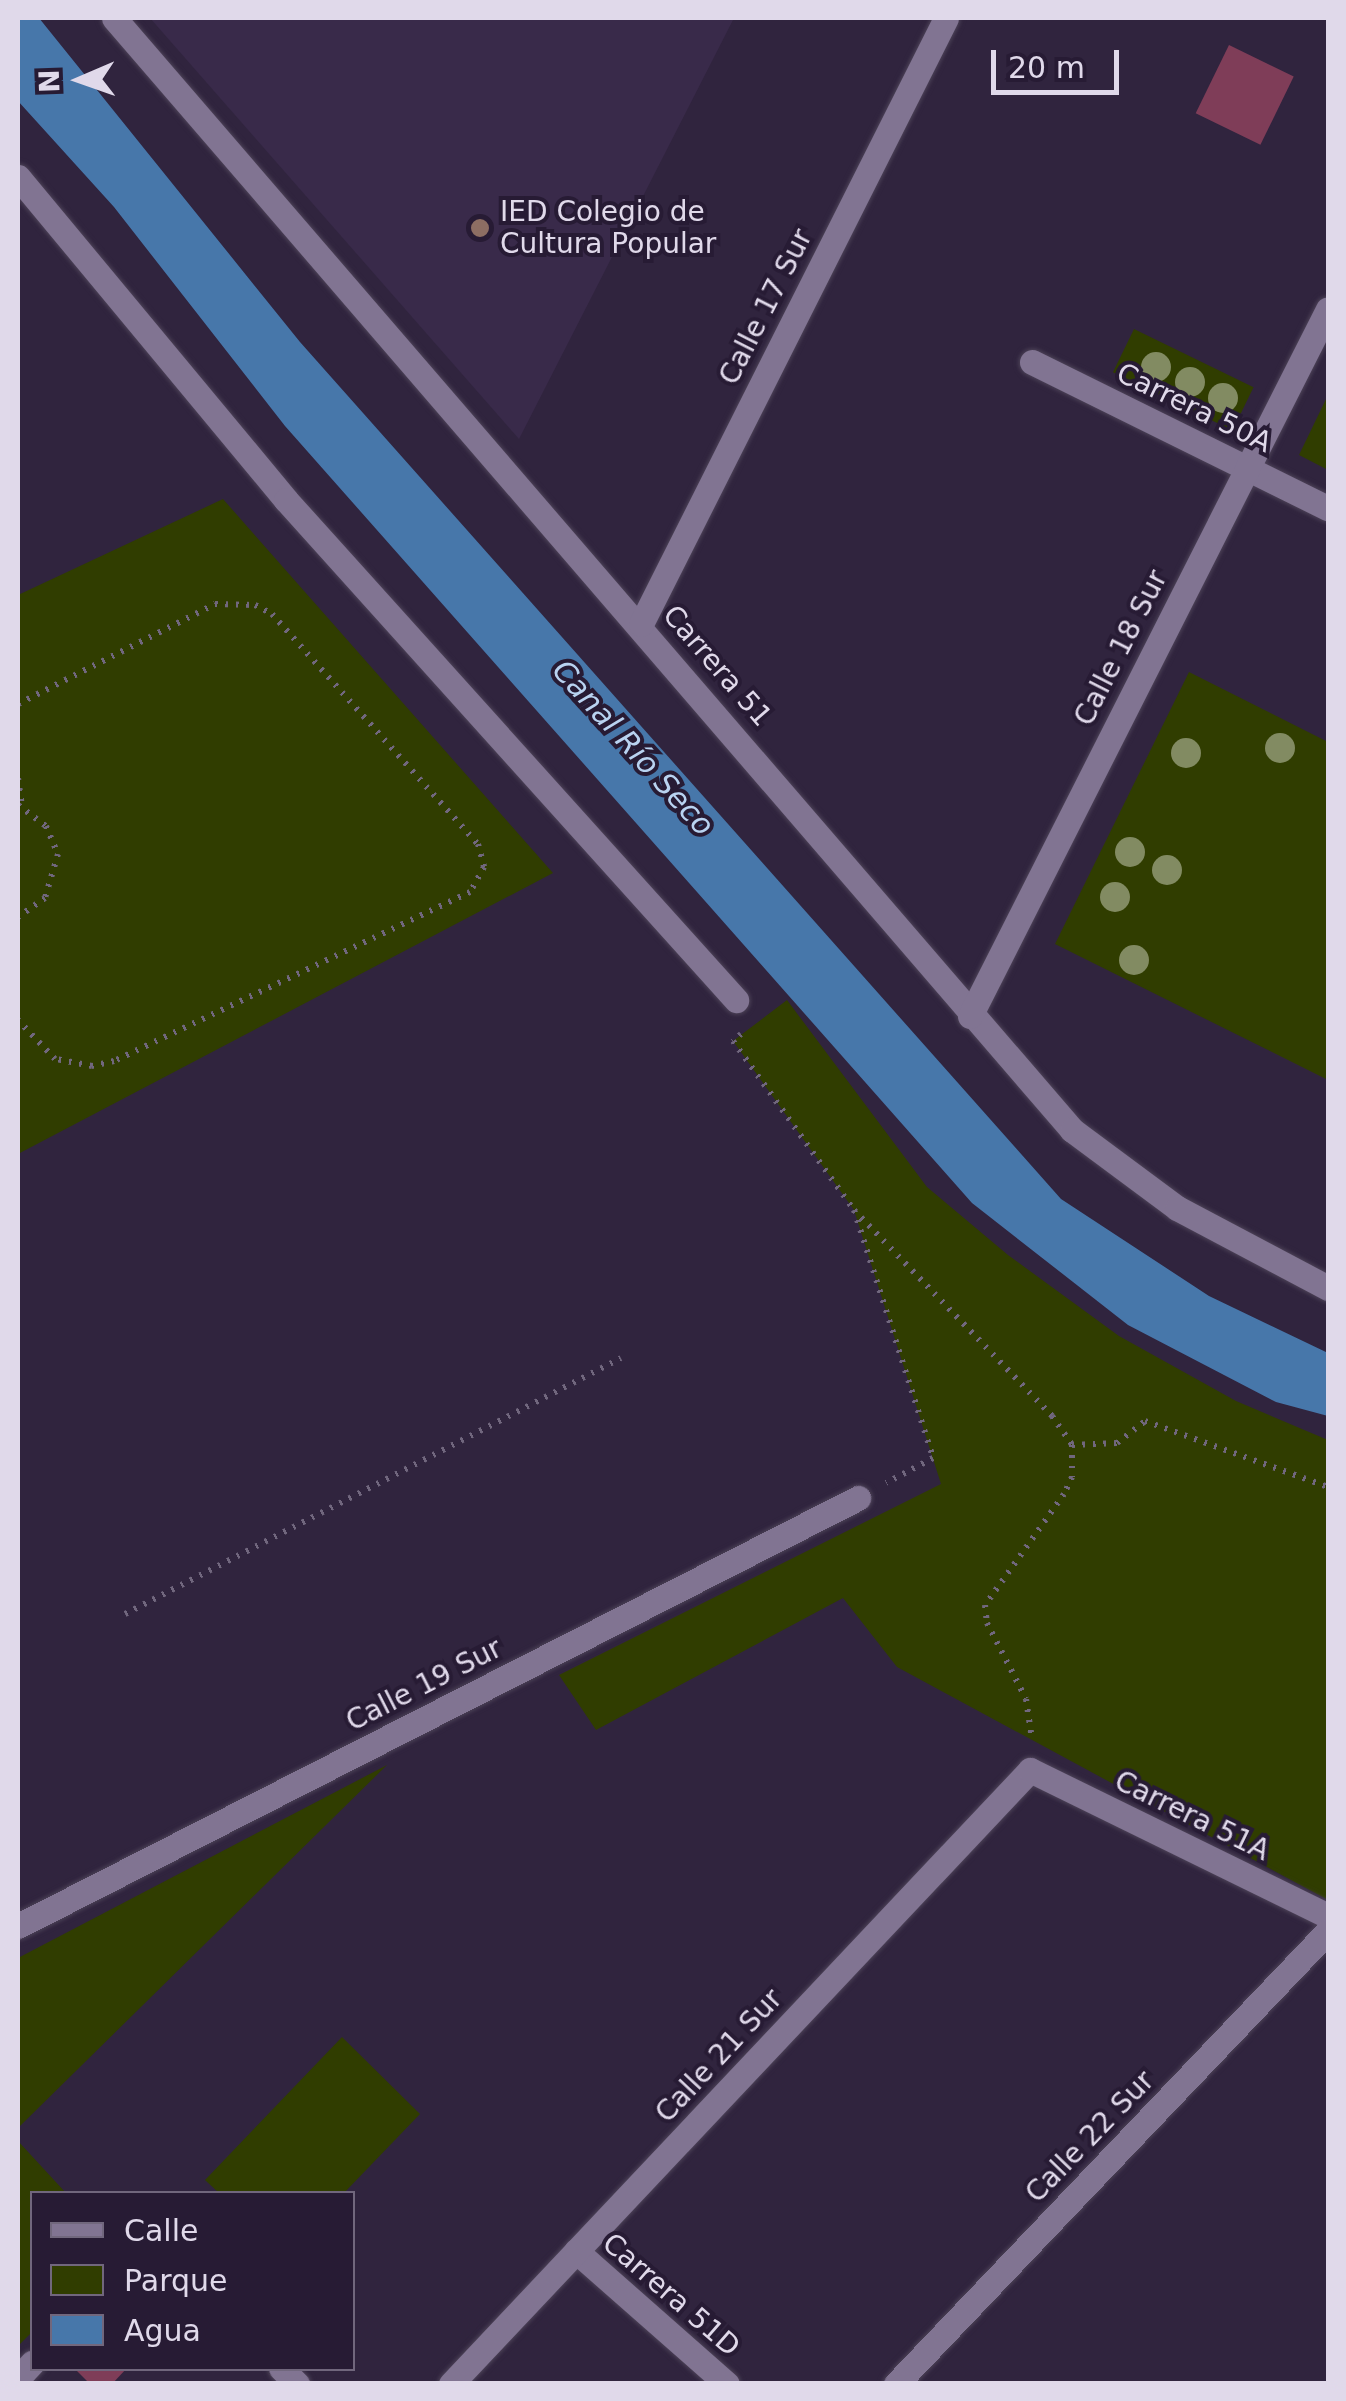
<!DOCTYPE html>
<html>
<head>
<meta charset="utf-8">
<style>
  body { margin:0 }
  #map { position:relative; width:1346px; height:2401px; overflow:hidden; background:#30243e; font-family:"DejaVu Sans",sans-serif }
  div>[style] { position:absolute }
  .built>* { inset:0; background:#392a4a }
  .green>* { inset:0; background:#303d00; transform-origin:0 0 }
  .water>* { inset:0; background:#4777aa }
  .building>* { inset:0; background:#7f3d58; transform-origin:0 0 }
  .path>* { height:6px; margin-top:-3px; transform-origin:0; background:repeating-linear-gradient(90deg,#71677e 0 2.5px,transparent 0 10.5px) }
  .roads { filter:drop-shadow(0 0 2px #4c4257) drop-shadow(0 0 2px #4c4257) }
  .minor>* { height:25px; margin:-12.5px; padding:0 12.5px; transform-origin:12.5px; border-radius:12.5px; background:#817492 }
  .trees>* { width:30px; height:30px; margin:-15px; border-radius:50%; background:#828b62 }
  .dots>* { width:28px; height:28px; translate:-50% -50%; box-sizing:border-box; border:5px solid #271b34; border-radius:50% }
  span { translate:-50% -50%; white-space:nowrap; text-align:center; line-height:1.15; -webkit-text-stroke:8px #271b34; paint-order:stroke }
  .poi-label { font-size:28px; color:#e0d9ea }
  .left { translate:0 -50%; text-align:left }
  .street-label { font-size:28px; color:#e0d9ea }
  .water-label { font-size:30px; color:#b9d3f1; font-style:italic }
  .frame { position:absolute; inset:0; border:20px solid #e0d9ea; pointer-events:none }
  .legend { position:absolute; left:30px; top:2191px; width:325px; height:180px; box-sizing:border-box; background:#271b34; border:2px solid #71677d; margin:0; padding:12px 18px; list-style:none; font-size:30px; color:#e0d9ea }
  .legend li { display:flex; align-items:center; gap:20px; height:50px }
  .legend b { width:50px; border:2px solid #71677d }
  .north { position:absolute; left:30px; top:30px; width:100px; height:100px; -webkit-text-stroke:8px #271b34; paint-order:stroke; rotate:268deg; font-size:28px; font-weight:700; line-height:40px; text-align:center; color:#e0d9ea }
  .north::after { content:''; display:block; margin:auto; width:35px; height:45px; background:#e0d9ea; clip-path:polygon(50% 0,100% 100%,50% 72%,0 100%) }
  .scale { position:absolute; left:991px; top:50px; width:128px; height:45px; box-sizing:border-box; border:5px solid #e0d9ea; border-top:0; padding-left:12px; font-size:30px; line-height:35px; white-space:nowrap; color:#e0d9ea; -webkit-text-stroke:8px #271b34; paint-order:stroke }
</style>
</head>
<body>
<div id="map">
  <div class="built">
    <div style="clip-path:polygon(150px 18px,734px 18px,519px 439px)"></div>
  </div>
  <div class="green">
    <div style="left:1134px;top:329px;width:133px;height:48px;rotate:26deg"></div>
    <div style="clip-path:polygon(1327px 397px,1328px 398px,1328px 470px,1299px 455px)"></div>
    <div style="clip-path:polygon(223px 499px,553px 873px,18px 1154px,18px 595px)"></div>
    <div style="clip-path:polygon(1189px 672px,1328px 742px,1328px 1080px,1055px 944px)"></div>
    <div style="clip-path:polygon(787px 1000px,927px 1187px,1008px 1255px,1119px 1336px,1236px 1401px,1328px 1440px,1328px 1900px,897px 1667px,843px 1598px,596px 1730px,559px 1675px,941px 1484px,854px 1210px,733px 1041px)"></div>
    <div style="clip-path:polygon(387px 1765px,18px 2128px,18px 1958px)"></div>
    <div style="clip-path:polygon(342px 2037px,420px 2114px,344px 2193px,219px 2193px,205px 2180px)"></div>
    <div style="clip-path:polygon(18px 2141px,66px 2193px,32px 2194px,32px 2332px,18px 2346px)"></div>
  </div>
  <div class="water">
    <div style="clip-path:polygon(18px 18px,39px 18px,300px 342px,1061px 1199px,1209px 1296px,1328px 1353px,1328px 1416px,1276px 1402px,1128px 1325px,972px 1203px,285px 426px,114px 207px,18px 101px)"></div>
  </div>
  <div class="building">
    <div style="left:1229px;top:45px;width:72px;height:76px;rotate:26deg"></div>
    <div style="clip-path:polygon(74px 2368px,127px 2368px,112px 2384px,90px 2384px)"></div>
  </div>
  <div class="path">
    <div style="left:18px;top:704px;width:221px;rotate:-26.9deg"></div>
    <div style="left:215px;top:604px;width:40px;rotate:1.4deg"></div>
    <div style="left:255px;top:605px;width:19px;rotate:28deg"></div>
    <div style="left:272px;top:614px;width:309px;rotate:48.2deg"></div>
    <div style="left:478px;top:844px;width:24px;rotate:75deg"></div>
    <div style="left:484px;top:867px;width:29px;rotate:119deg"></div>
    <div style="left:470px;top:892px;width:394px;rotate:154.6deg"></div>
    <div style="left:114px;top:1061px;width:23px;rotate:167deg"></div>
    <div style="left:92px;top:1066px;width:38px;rotate:-169deg"></div>
    <div style="left:55px;top:1059px;width:54px;rotate:-133.5deg"></div>
    <div style="left:18px;top:778px;width:29px;rotate:82deg"></div>
    <div style="left:18px;top:805px;width:35px;rotate:37deg"></div>
    <div style="left:46px;top:826px;width:30px;rotate:67deg"></div>
    <div style="left:58px;top:854px;width:46px;rotate:106.5deg"></div>
    <div style="left:45px;top:898px;width:33px;rotate:145deg"></div>
    <div style="left:741px;top:1034px;width:11px;rotate:139deg"></div>
    <div style="left:733px;top:1041px;width:208px;rotate:54.4deg"></div>
    <div style="left:854px;top:1210px;width:260px;rotate:72.3deg"></div>
    <div style="left:933px;top:1458px;width:53px;rotate:152deg"></div>
    <div style="left:854px;top:1210px;width:286px;rotate:46.1deg"></div>
    <div style="left:1052px;top:1416px;width:35px;rotate:55deg"></div>
    <div style="left:1072px;top:1445px;width:32px;rotate:90deg"></div>
    <div style="left:1072px;top:1477px;width:19px;rotate:115deg"></div>
    <div style="left:1064px;top:1494px;width:136px;rotate:125.4deg"></div>
    <div style="left:985px;top:1605px;width:18px;rotate:84deg"></div>
    <div style="left:987px;top:1623px;width:85px;rotate:62.8deg"></div>
    <div style="left:1026px;top:1699px;width:40px;rotate:81.5deg"></div>
    <div style="left:1072px;top:1445px;width:45px;rotate:-2.5deg"></div>
    <div style="left:1117px;top:1443px;width:36px;rotate:-38deg"></div>
    <div style="left:1145px;top:1421px;width:195px;rotate:19.8deg"></div>
    <div style="left:125px;top:1614px;width:558px;rotate:-27.3deg"></div>
  </div>
  <div class="roads">
    <div class="minor">
      <div style="left:114px;top:18px;width:1468px;rotate:49.25deg"></div>
      <div style="left:1072px;top:1130px;width:131px;rotate:36.6deg"></div>
      <div style="left:1177px;top:1208px;width:171px;rotate:27.9deg"></div>
      <div style="left:18px;top:177px;width:420px;rotate:50.3deg"></div>
      <div style="left:286px;top:500px;width:673px;rotate:48.01deg"></div>
      <div style="left:1032px;top:362px;width:330px;rotate:26.3deg"></div>
      <div style="left:641px;top:624px;width:678px;rotate:-63.28deg"></div>
      <div style="left:970px;top:1016px;width:792px;rotate:-63.14deg"></div>
      <div style="left:18px;top:1926px;width:943px;rotate:-27deg"></div>
      <div style="left:576px;top:2251px;width:201px;rotate:41.4deg"></div>
      <div style="left:281px;top:2368px;width:23px;rotate:45deg"></div>
      <div style="left:18px;top:2378px;width:21px;rotate:-47deg"></div>
      <div style="left:451px;top:2384px;width:844px;rotate:-46.68deg"></div>
      <div style="left:1030px;top:1770px;width:332px;rotate:26.1deg"></div>
      <div style="left:896px;top:2384px;width:626px;rotate:-46.36deg"></div>
    </div>
  </div>
  <div class="trees">
    <div style="left:1156px;top:367px"></div>
    <div style="left:1190px;top:382px"></div>
    <div style="left:1223px;top:398px"></div>
    <div style="left:1280px;top:748px"></div>
    <div style="left:1186px;top:753px"></div>
    <div style="left:1130px;top:852px"></div>
    <div style="left:1167px;top:870px"></div>
    <div style="left:1115px;top:897px"></div>
    <div style="left:1134px;top:960px"></div>
  </div>
  <div class="dots">
    <div style="left:480px;top:228px;background:#8d6e63"></div>
  </div>
  <div class="poi-label">
    <span class="left" style="left:500px;top:228px">IED Colegio de<br>Cultura Popular</span>
  </div>
  <div class="street-label">
    <span style="left:766px;top:307px;rotate:-63deg">Calle 17 Sur</span>
    <span style="left:1194px;top:408px;rotate:26deg">Carrera 50A</span>
    <span style="left:1121px;top:648px;rotate:-63deg">Calle 18 Sur</span>
    <span style="left:717px;top:666px;rotate:49deg">Carrera 51</span>
    <span style="left:424px;top:1685px;rotate:-27deg">Calle 19 Sur</span>
    <span style="left:1192px;top:1816px;rotate:26deg">Carrera 51A</span>
    <span style="left:719px;top:2056px;rotate:-47deg">Calle 21 Sur</span>
    <span style="left:1090px;top:2137px;rotate:-46deg">Calle 22 Sur</span>
    <span style="left:671px;top:2295px;rotate:41deg">Carrera 51D</span>
  </div>
  <div class="water-label">
    <span style="left:633px;top:748px;rotate:48deg">Canal Río Seco</span>
  </div>
  <div class="frame"></div>
  <ul class="legend">
  <li><b style="height:12px;background:#817492"></b>Calle</li>
  <li><b style="height:28px;background:#303d00"></b>Parque</li>
  <li><b style="height:28px;background:#4777aa"></b>Agua</li>
  </ul>
  <div class="north">N</div>
  <div class="scale">20 m</div>
</div>
</body>
</html>
